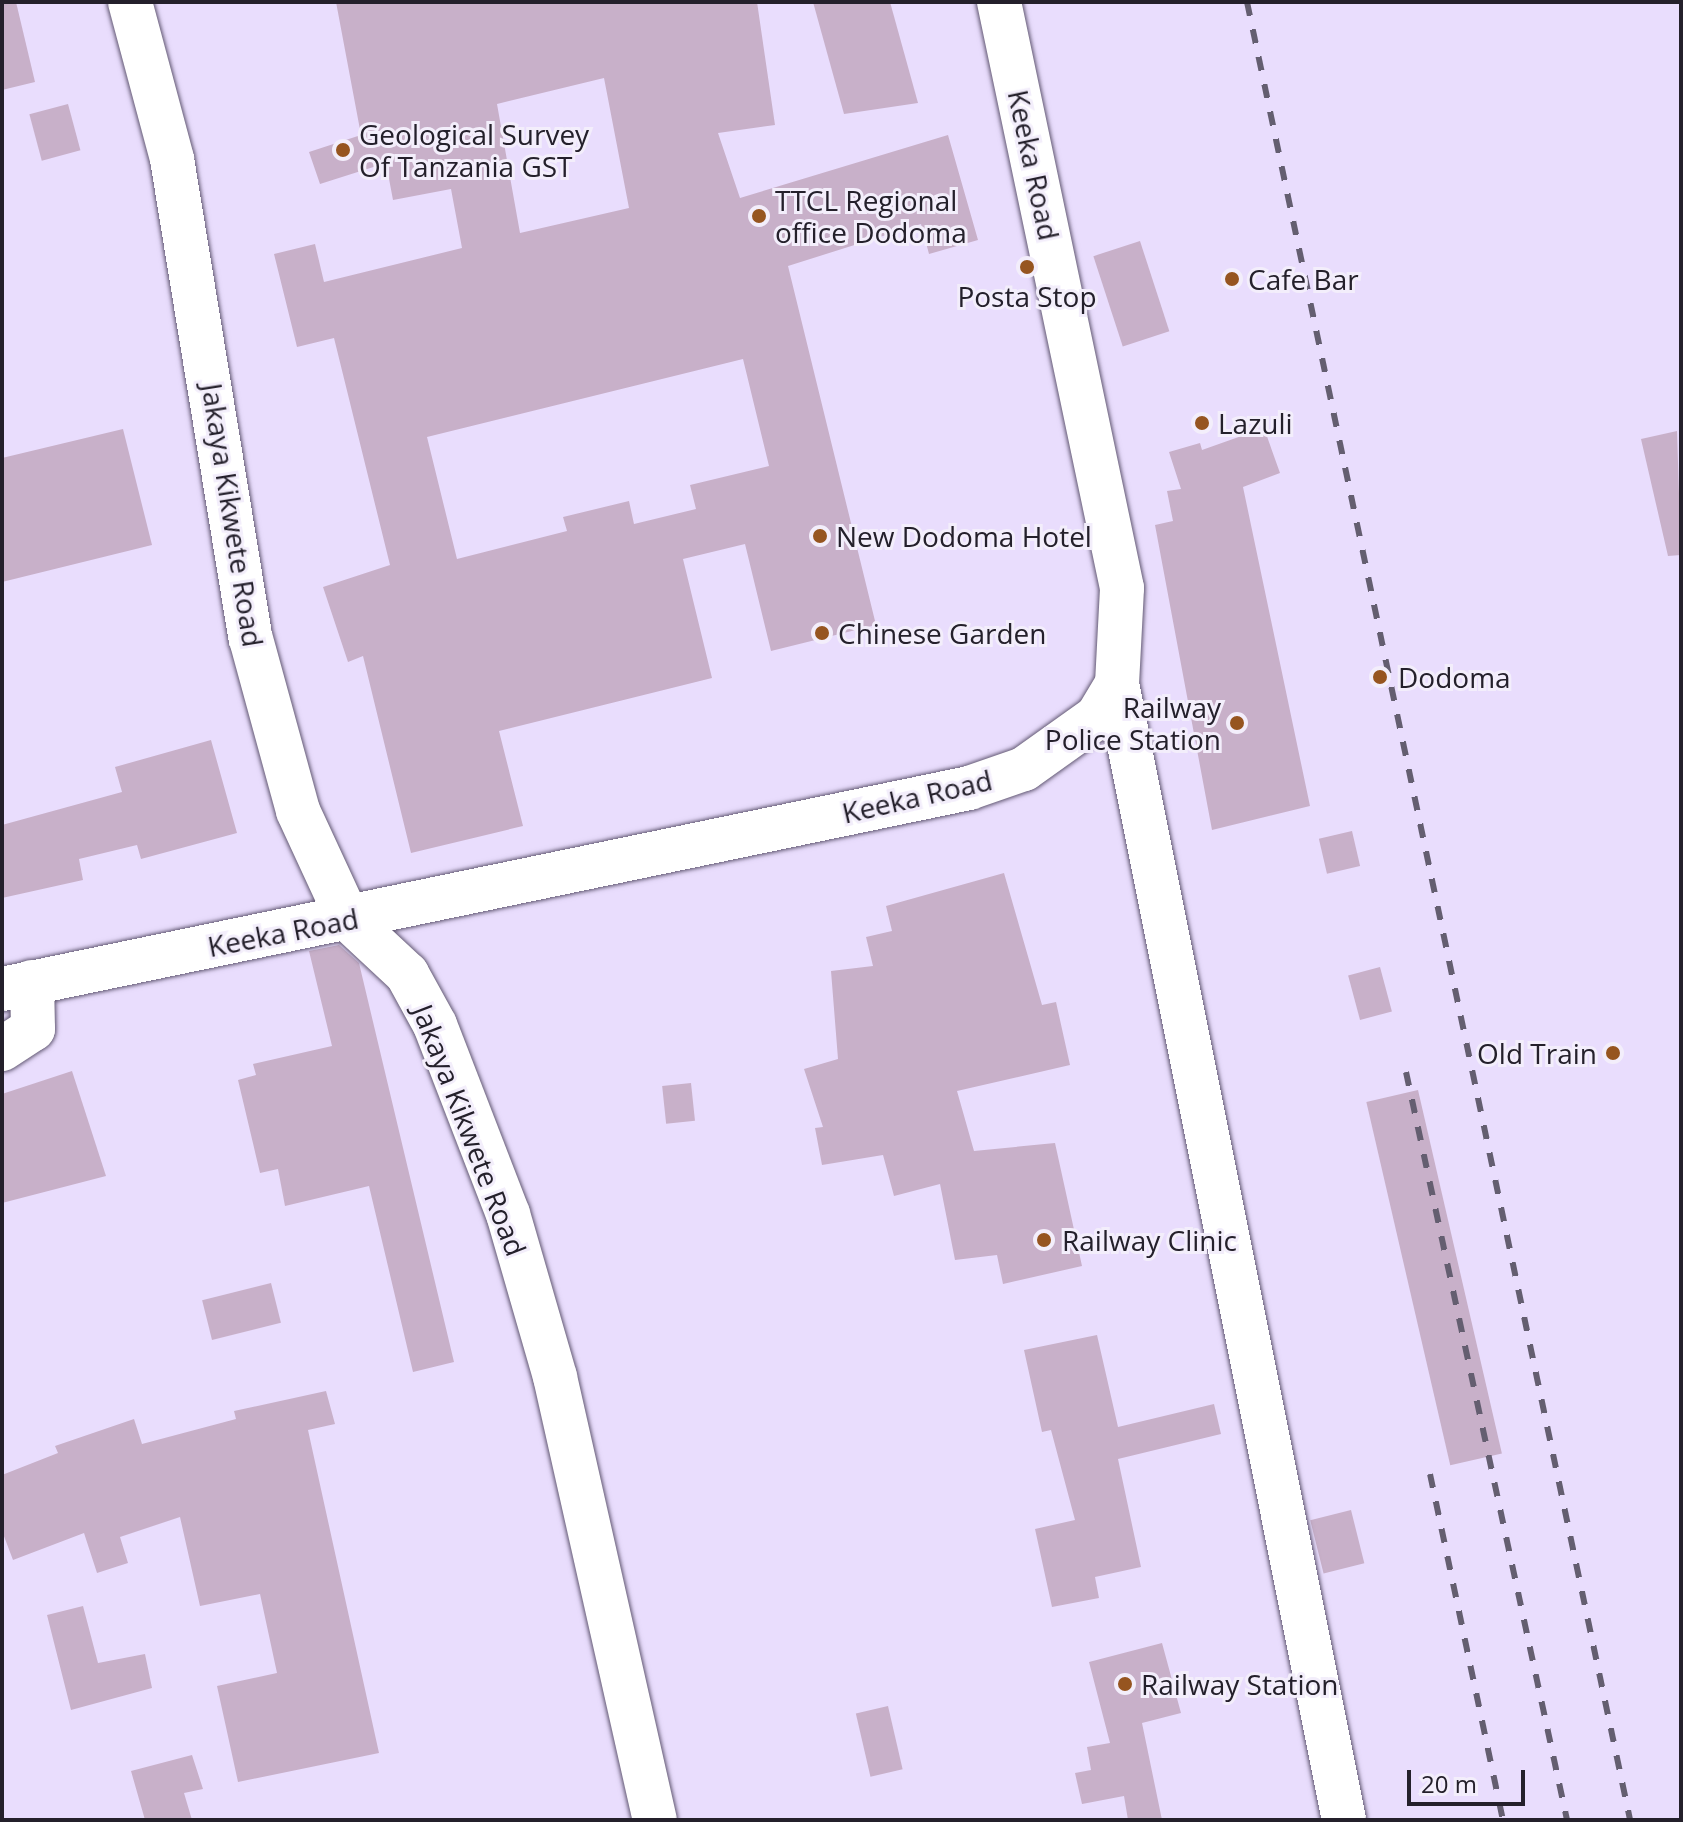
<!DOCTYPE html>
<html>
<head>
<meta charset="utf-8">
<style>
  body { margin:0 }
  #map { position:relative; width:1683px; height:1822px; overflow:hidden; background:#e9ddfd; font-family:"Open Sans",sans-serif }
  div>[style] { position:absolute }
  .building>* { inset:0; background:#c8b0c9; transform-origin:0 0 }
  .roads { filter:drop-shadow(0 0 2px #635974) drop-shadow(0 0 2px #635974) }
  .minor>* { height:44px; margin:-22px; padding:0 22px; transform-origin:22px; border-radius:22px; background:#fff }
  .tertiary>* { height:44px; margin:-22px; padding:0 22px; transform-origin:22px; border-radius:22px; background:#fff }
  .secondary>* { height:44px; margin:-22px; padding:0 22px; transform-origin:22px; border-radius:22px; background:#fff }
  .rail>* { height:6px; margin-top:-3px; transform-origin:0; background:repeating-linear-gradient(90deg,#645e70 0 14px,transparent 0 28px) }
  .dots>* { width:22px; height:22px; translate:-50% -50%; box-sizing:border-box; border:4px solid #f3eefb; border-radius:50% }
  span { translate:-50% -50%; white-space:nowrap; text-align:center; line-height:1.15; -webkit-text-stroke:6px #f3eefb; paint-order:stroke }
  .poi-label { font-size:28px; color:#24202b }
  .left { translate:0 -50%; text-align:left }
  .right { translate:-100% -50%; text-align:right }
  .street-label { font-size:28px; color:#24202b }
  .frame { position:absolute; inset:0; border:4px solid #24202b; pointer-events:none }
  .scale { position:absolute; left:1407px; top:1770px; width:118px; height:36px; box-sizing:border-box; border:4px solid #24202b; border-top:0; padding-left:10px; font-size:24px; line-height:28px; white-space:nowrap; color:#24202b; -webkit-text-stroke:6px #f3eefb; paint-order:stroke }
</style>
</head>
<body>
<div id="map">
  <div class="building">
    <div style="clip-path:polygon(2px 2px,16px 2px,35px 82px,2px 90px)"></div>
    <div style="clip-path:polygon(evenodd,336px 2px,757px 2px,775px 125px,718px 133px,740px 198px,948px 135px,978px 240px,929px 254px,921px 224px,788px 266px,876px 625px,771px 651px,745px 544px,683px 559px,712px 678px,499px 731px,523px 826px,411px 853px,363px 656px,348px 662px,323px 587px,390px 565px,334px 338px,297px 347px,274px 254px,315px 244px,324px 282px,462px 248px,451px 189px,393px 200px,386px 163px,320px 184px,309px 152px,361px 135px,336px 2px,604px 78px,629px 208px,520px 233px,497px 104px,604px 78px,336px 2px,743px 359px,769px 466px,690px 485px,696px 509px,634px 524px,629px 501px,563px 517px,567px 531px,457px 559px,427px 437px,743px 359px)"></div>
    <div style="clip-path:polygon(813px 2px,890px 2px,918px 103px,844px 114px)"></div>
    <div style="left:68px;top:104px;width:48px;height:40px;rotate:75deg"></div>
    <div style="left:1140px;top:241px;width:95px;height:49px;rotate:72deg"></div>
    <div style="clip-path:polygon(1264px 428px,1280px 473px,1243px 487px,1310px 806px,1212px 830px,1155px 525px,1173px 521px,1167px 491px,1181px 489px,1169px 452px,1200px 443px,1202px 450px)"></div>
    <div style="clip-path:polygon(123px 429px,152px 545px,2px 582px,2px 458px)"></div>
    <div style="clip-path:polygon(1677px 431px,1681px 555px,1668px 556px,1641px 439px)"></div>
    <div style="clip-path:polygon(211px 740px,237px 833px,141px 859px,137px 845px,79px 859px,83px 880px,2px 898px,2px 825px,122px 792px,115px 767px)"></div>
    <div style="left:1352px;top:831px;width:36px;height:34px;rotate:77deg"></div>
    <div style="clip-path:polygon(1004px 873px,1042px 1005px,1056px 1002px,1070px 1065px,957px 1091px,974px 1151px,1055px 1143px,1082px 1266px,1003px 1284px,997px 1255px,955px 1260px,940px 1184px,894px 1196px,883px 1155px,822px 1165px,815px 1128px,823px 1127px,804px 1069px,838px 1059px,831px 971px,873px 966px,866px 937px,892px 931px,886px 906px)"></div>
    <div style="clip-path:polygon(339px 945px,359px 963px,454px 1362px,413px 1372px,369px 1186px,285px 1206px,278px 1169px,260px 1173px,238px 1080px,256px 1075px,253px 1064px,332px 1046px,309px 951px)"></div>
    <div style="left:1380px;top:967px;width:46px;height:33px;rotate:75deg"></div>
    <div style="clip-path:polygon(72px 1071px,106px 1176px,2px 1203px,2px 1094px)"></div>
    <div style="left:691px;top:1083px;width:38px;height:29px;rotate:84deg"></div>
    <div style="left:1418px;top:1090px;width:373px;height:53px;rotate:77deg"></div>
    <div style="left:271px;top:1283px;width:41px;height:71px;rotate:76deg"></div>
    <div style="clip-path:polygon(1097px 1335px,1118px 1427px,1214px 1404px,1221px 1434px,1118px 1459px,1141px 1567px,1095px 1577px,1099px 1598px,1052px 1607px,1035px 1529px,1075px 1520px,1051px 1430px,1042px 1432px,1024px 1350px)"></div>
    <div style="clip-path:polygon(326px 1391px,335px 1424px,308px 1430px,379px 1753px,238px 1782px,217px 1686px,277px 1673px,260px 1594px,200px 1606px,180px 1517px,120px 1537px,128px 1563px,97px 1573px,84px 1533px,13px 1560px,2px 1531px,2px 1475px,58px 1453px,55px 1446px,134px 1419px,142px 1444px,236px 1419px,234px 1411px)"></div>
    <div style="left:1351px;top:1510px;width:55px;height:42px;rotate:76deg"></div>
    <div style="clip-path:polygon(83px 1606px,98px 1663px,145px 1654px,152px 1688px,71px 1710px,47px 1615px)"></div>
    <div style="clip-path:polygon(1162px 1643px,1181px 1713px,1142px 1723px,1162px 1820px,1128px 1820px,1124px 1796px,1082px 1804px,1075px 1773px,1091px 1770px,1087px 1747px,1110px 1743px,1089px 1662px)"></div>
    <div style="left:888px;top:1706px;width:65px;height:33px;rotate:77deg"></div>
    <div style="clip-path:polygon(192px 1755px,203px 1789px,184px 1793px,192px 1820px,145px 1820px,131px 1771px)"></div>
  </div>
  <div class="roads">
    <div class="minor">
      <div style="left:1117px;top:684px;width:1158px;rotate:78.7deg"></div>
      <div style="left:2px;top:1049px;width:37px;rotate:-33deg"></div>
      <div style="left:33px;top:1029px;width:47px;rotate:-91.2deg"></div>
    </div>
    <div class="tertiary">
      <div style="left:2px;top:989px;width:988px;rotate:-11.74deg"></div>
      <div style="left:969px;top:788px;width:58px;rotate:-19.1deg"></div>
      <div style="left:1024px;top:769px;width:90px;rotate:-35.5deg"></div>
      <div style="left:1097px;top:717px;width:39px;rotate:-59deg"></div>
      <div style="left:1117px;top:684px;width:96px;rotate:-87deg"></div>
      <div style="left:1122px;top:588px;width:599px;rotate:-101.85deg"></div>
    </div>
    <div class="secondary">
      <div style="left:130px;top:2px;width:163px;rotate:75deg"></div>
      <div style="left:172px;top:159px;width:486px;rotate:80.7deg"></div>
      <div style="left:251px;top:639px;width:178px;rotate:74.7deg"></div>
      <div style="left:298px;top:811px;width:119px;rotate:65.2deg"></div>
      <div style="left:348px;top:919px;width:81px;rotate:43deg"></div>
      <div style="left:407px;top:974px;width:58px;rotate:61.2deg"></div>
      <div style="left:435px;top:1025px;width:203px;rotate:68.9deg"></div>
      <div style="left:508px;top:1214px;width:170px;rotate:73.9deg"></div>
      <div style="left:555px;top:1377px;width:454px;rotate:77.3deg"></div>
    </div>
  </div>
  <div class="rail">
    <div style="left:1247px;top:2px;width:1858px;rotate:78.1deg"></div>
    <div style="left:1406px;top:1072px;width:765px;rotate:77.85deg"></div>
    <div style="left:1430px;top:1474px;width:354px;rotate:78.1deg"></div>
  </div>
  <div class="dots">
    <div style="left:343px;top:150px;background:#965520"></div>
    <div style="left:759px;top:216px;background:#965520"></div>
    <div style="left:1027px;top:267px;background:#965520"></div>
    <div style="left:1232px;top:279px;background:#965520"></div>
    <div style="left:1202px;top:423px;background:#965520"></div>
    <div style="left:820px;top:536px;background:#965520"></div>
    <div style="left:822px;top:633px;background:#965520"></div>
    <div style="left:1380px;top:677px;background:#965520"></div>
    <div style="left:1237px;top:723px;background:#965520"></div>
    <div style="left:1613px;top:1053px;background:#965520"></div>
    <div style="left:1044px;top:1240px;background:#965520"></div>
    <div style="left:1125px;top:1684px;background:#965520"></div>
  </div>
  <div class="poi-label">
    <span class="left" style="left:359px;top:150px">Geological Survey<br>Of Tanzania GST</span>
    <span class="left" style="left:775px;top:216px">TTCL Regional<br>office Dodoma</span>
    <span class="left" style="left:1248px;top:279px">Cafe Bar</span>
    <span style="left:1027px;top:296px">Posta Stop</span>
    <span class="left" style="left:1218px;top:423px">Lazuli</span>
    <span class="left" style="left:836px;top:536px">New Dodoma Hotel</span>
    <span class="left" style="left:838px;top:633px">Chinese Garden</span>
    <span class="left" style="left:1398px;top:677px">Dodoma</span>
    <span class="right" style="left:1221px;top:723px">Railway<br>Police Station</span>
    <span class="right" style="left:1597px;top:1053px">Old Train</span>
    <span class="left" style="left:1062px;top:1240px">Railway Clinic</span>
    <span class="left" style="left:1141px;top:1684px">Railway Station</span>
  </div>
  <div class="street-label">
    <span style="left:1034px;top:165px;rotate:78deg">Keeka Road</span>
    <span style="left:233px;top:515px;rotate:81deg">Jakaya Kikwete Road</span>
    <span style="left:917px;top:796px;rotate:-13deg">Keeka Road</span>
    <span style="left:283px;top:932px;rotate:-11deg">Keeka Road</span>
    <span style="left:470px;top:1130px;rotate:69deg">Jakaya Kikwete Road</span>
  </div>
  <div class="frame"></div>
  <div class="scale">20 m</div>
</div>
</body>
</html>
